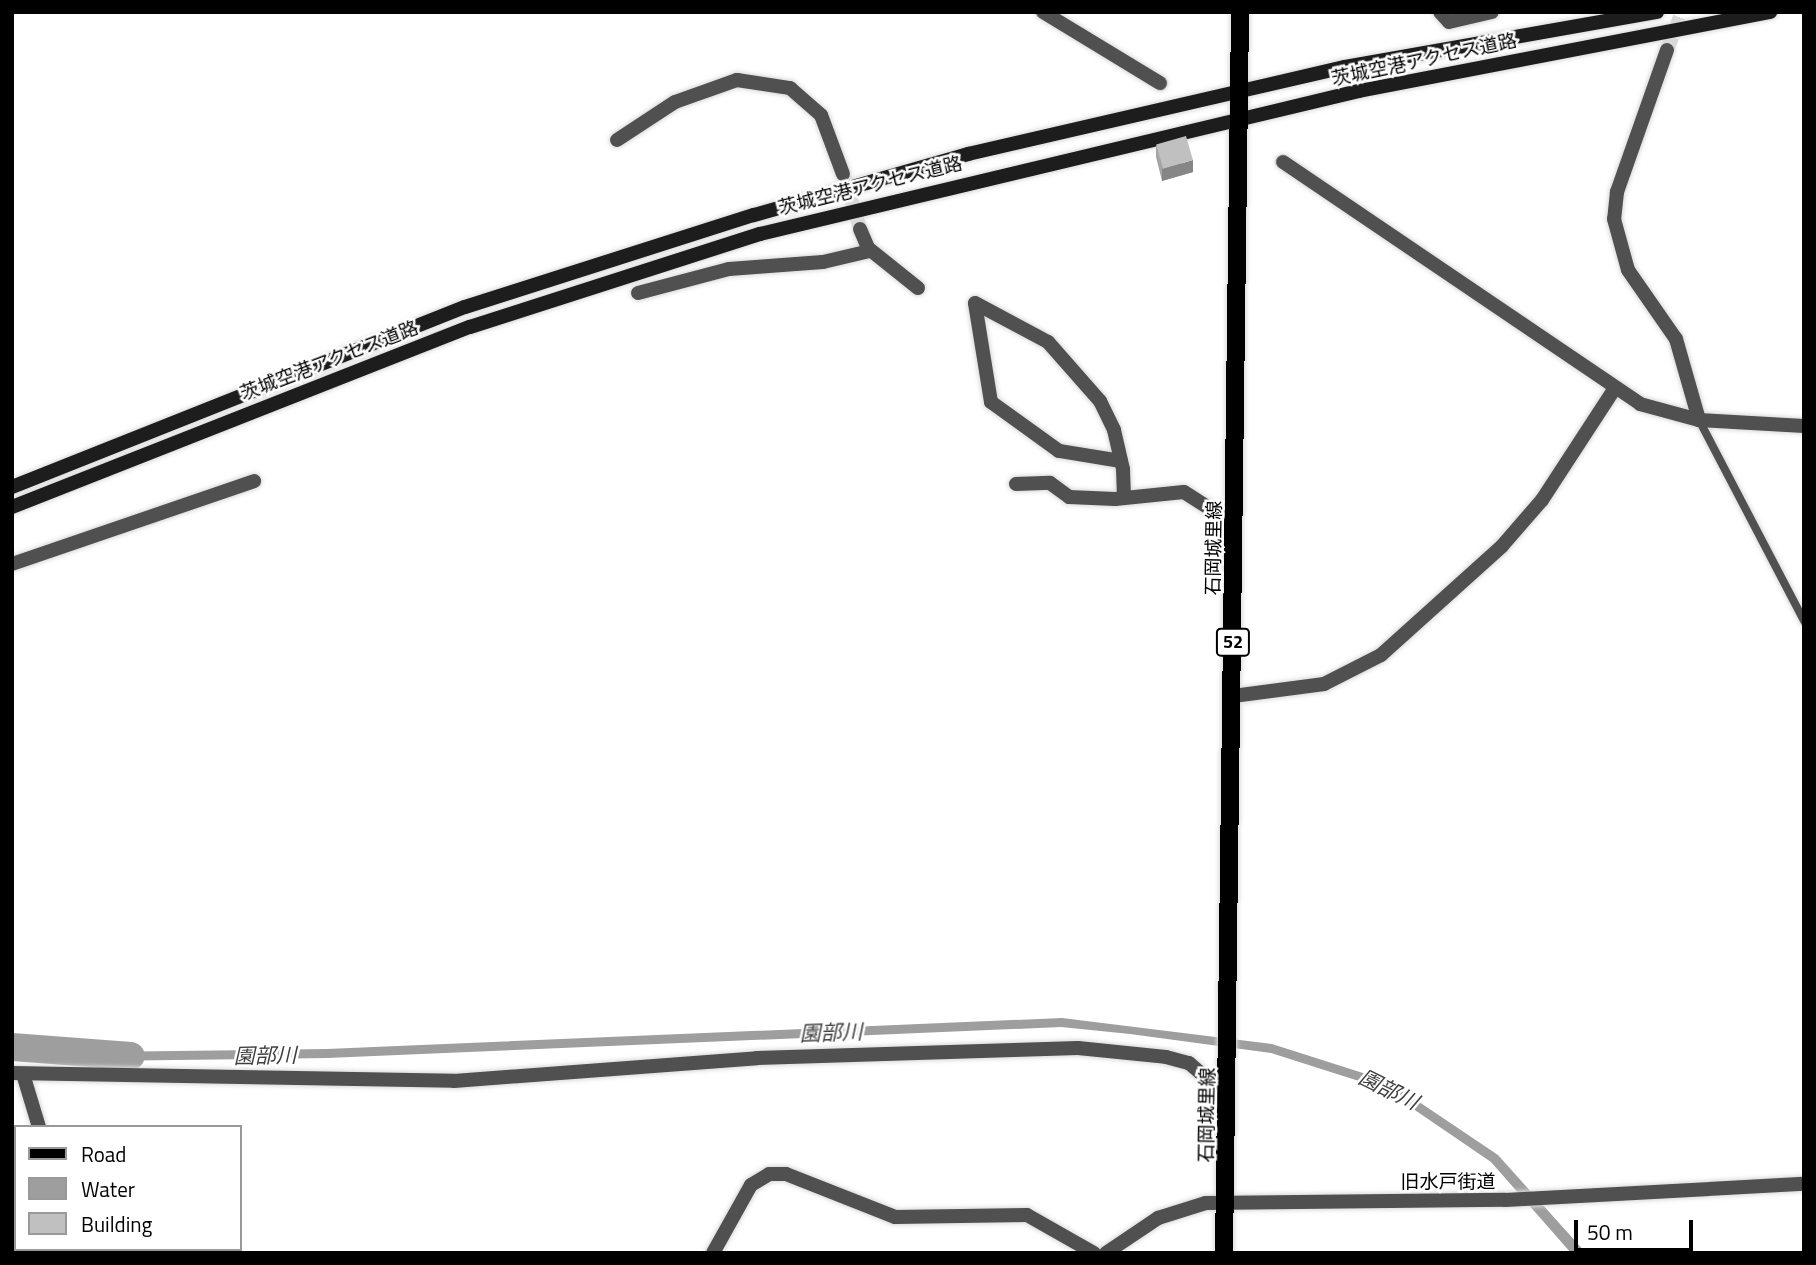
<!DOCTYPE html>
<html>
<head>
<meta charset="utf-8">
<style>
  body { margin:0 }
  #map { position:relative; width:1816px; height:1265px; overflow:hidden; background:#fff; font-family:"Titillium Web","Noto Sans JP",sans-serif }
  div>[style] { position:absolute }
  .water>* { inset:0; background:#9e9e9e }
  .river>* { height:28px; margin:-14px; padding:0 14px; transform-origin:14px; border-radius:14px; background:#9e9e9e }
  .minor-tunnel>* { height:14px; margin-top:-7px; transform-origin:0; background:repeating-linear-gradient(90deg,#d9d9d9 0 14px,transparent 0 21px) }
  .roads { filter:drop-shadow(0 0 2px #dbdbdb) drop-shadow(0 0 2px #dbdbdb) }
  .service>* { height:8px; margin:-4px; padding:0 4px; transform-origin:4px; border-radius:4px; background:#505050 }
  .minor>* { height:14px; margin:-7px; padding:0 7px; transform-origin:7px; border-radius:7px; background:#505050 }
  .tertiary>* { height:14px; margin:-7px; padding:0 7px; transform-origin:7px; border-radius:7px; background:#505050 }
  .secondary>* { height:14px; margin:-7px; padding:0 7px; transform-origin:7px; border-radius:7px; background:#1d1d1d }
  .primary>* { height:18px; margin:-9px; padding:0 9px; transform-origin:9px; border-radius:9px; background:#000 }
  .wall>* { inset:0; background:#a5a5a5 }
  .shaded-wall>* { inset:0; background:#868686 }
  .building>* { inset:0; background:#c0c0c0; transform-origin:0 0 }
  span { translate:-50% -50%; white-space:nowrap; text-align:center; line-height:1.15; -webkit-text-stroke:5px #fff; paint-order:stroke }
  .shield-label span { padding:2px 5px; background:#fff; border:2px solid; border-radius:5px; -webkit-text-stroke-width:0 }
  .shield-label { font-size:18px; color:#000; font-weight:700 }
  .street-label { font-size:19px; color:#000 }
  .water-label { font-size:21px; color:#3f3f3f; font-style:italic }
  .frame { position:absolute; inset:0; border:14px solid #000; pointer-events:none }
  .legend { position:absolute; left:14px; top:1125px; width:228px; height:126px; box-sizing:border-box; background:#fff; border:2px solid #999; margin:0; padding:9px 12px; list-style:none; font-size:21px; color:#000 }
  .legend li { display:flex; align-items:center; gap:14px; height:35px }
  .legend b { width:35px; border:2px solid #999 }
  .scale { position:absolute; left:1574px; top:1220px; width:119px; height:32px; box-sizing:border-box; border:4px solid #000; border-top:0; padding-left:9px; font-size:21px; line-height:24px; white-space:nowrap; color:#000; -webkit-text-stroke:5px #fff; paint-order:stroke }
</style>
</head>
<body>
<div id="map">
  <div class="water">
    <div style="clip-path:polygon(1062px 1018px,1272px 1044px,1388px 1081px,1498px 1155px,1586px 1253px,1571px 1253px,1491px 1162px,1384px 1089px,1271px 1053px,1130px 1034px,1061px 1027px,327px 1058px,95px 1061px,95px 1052px,327px 1049px)"></div>
  </div>
  <div class="river">
    <div style="left:12px;top:1047px;width:119px;rotate:4.3deg"></div>
  </div>
  <div class="minor-tunnel">
    <div style="left:1667px;top:50px;width:41px;rotate:-68.5deg"></div>
    <div style="left:845px;top:178px;width:53px;rotate:73.6deg"></div>
  </div>
  <div class="roads">
    <div class="service">
      <div style="left:1699px;top:420px;width:227px;rotate:62.4deg"></div>
    </div>
    <div class="minor">
      <div style="left:1440px;top:12px;width:13px;rotate:48deg"></div>
      <div style="left:1449px;top:22px;width:44px;rotate:-13.1deg"></div>
      <div style="left:1667px;top:50px;width:151px;rotate:109.4deg"></div>
      <div style="left:1617px;top:192px;width:27px;rotate:96deg"></div>
      <div style="left:1614px;top:219px;width:53px;rotate:74.6deg"></div>
      <div style="left:1628px;top:270px;width:84px;rotate:55.2deg"></div>
      <div style="left:1676px;top:339px;width:84px;rotate:74.1deg"></div>
      <div style="left:617px;top:140px;width:69px;rotate:-33.2deg"></div>
      <div style="left:675px;top:102px;width:66px;rotate:-19.5deg"></div>
      <div style="left:737px;top:80px;width:54px;rotate:8.6deg"></div>
      <div style="left:790px;top:88px;width:41px;rotate:41.1deg"></div>
      <div style="left:821px;top:115px;width:63px;rotate:69.6deg"></div>
      <div style="left:860px;top:229px;width:21px;rotate:67deg"></div>
      <div style="left:868px;top:248px;width:64px;rotate:38.7deg"></div>
      <div style="left:638px;top:293px;width:94px;rotate:-14.8deg"></div>
      <div style="left:729px;top:269px;width:94px;rotate:-4.3deg"></div>
      <div style="left:823px;top:262px;width:48px;rotate:-13.2deg"></div>
      <div style="left:1121px;top:461px;width:63px;rotate:-170.8deg"></div>
      <div style="left:1059px;top:451px;width:84px;rotate:-144.2deg"></div>
      <div style="left:991px;top:402px;width:100px;rotate:-99.2deg"></div>
      <div style="left:975px;top:303px;width:83px;rotate:28.1deg"></div>
      <div style="left:1048px;top:342px;width:79px;rotate:48.6deg"></div>
      <div style="left:1100px;top:401px;width:32px;rotate:64deg"></div>
      <div style="left:1114px;top:430px;width:40px;rotate:77deg"></div>
      <div style="left:1123px;top:469px;width:29px;rotate:88deg"></div>
      <div style="left:1016px;top:484px;width:34px;rotate:-2deg"></div>
      <div style="left:1050px;top:483px;width:24px;rotate:36deg"></div>
      <div style="left:1069px;top:497px;width:46px;rotate:2.5deg"></div>
      <div style="left:1115px;top:499px;width:69px;rotate:-5.8deg"></div>
      <div style="left:1184px;top:492px;width:59px;rotate:32.6deg"></div>
      <div style="left:12px;top:564px;width:256px;rotate:-18.9deg"></div>
      <div style="left:12px;top:1073px;width:442px;rotate:1deg"></div>
      <div style="left:454px;top:1081px;width:304px;rotate:-4.3deg"></div>
      <div style="left:757px;top:1058px;width:321px;rotate:-1.8deg"></div>
      <div style="left:1078px;top:1048px;width:88px;rotate:5.8deg"></div>
      <div style="left:1166px;top:1057px;width:24px;rotate:15deg"></div>
      <div style="left:1189px;top:1063px;width:29px;rotate:41deg"></div>
      <div style="left:1211px;top:1082px;width:17px;rotate:3deg"></div>
      <div style="left:23px;top:1074px;width:55px;rotate:73.2deg"></div>
      <div style="left:72px;top:1253px;width:4px;rotate:-76deg"></div>
      <div style="left:713px;top:1253px;width:78px;rotate:-60.8deg"></div>
      <div style="left:751px;top:1185px;width:21px;rotate:-31deg"></div>
      <div style="left:769px;top:1174px;width:17px"></div>
      <div style="left:786px;top:1174px;width:117px;rotate:21.5deg"></div>
      <div style="left:895px;top:1217px;width:132px;rotate:-0.9deg"></div>
      <div style="left:1027px;top:1215px;width:77px;rotate:29.6deg"></div>
    </div>
    <div class="tertiary">
      <div style="left:1043px;top:12px;width:137px;rotate:31.3deg"></div>
      <div style="left:1283px;top:162px;width:431px;rotate:34.1deg"></div>
      <div style="left:1640px;top:404px;width:61px;rotate:15.2deg"></div>
      <div style="left:1699px;top:420px;width:105px;rotate:3.3deg"></div>
      <div style="left:1233px;top:696px;width:92px;rotate:-7.5deg"></div>
      <div style="left:1324px;top:684px;width:64px;rotate:-27deg"></div>
      <div style="left:1381px;top:655px;width:163px;rotate:-42deg"></div>
      <div style="left:1502px;top:546px;width:61px;rotate:-49deg"></div>
      <div style="left:1542px;top:500px;width:134px;rotate:-56.9deg"></div>
      <div style="left:1106px;top:1253px;width:63px;rotate:-33.9deg"></div>
      <div style="left:1158px;top:1218px;width:50px;rotate:-17.4deg"></div>
      <div style="left:1206px;top:1203px;width:299px;rotate:-0.6deg"></div>
      <div style="left:1505px;top:1200px;width:299px;rotate:-3.1deg"></div>
    </div>
    <div class="secondary">
      <div style="left:12px;top:487px;width:487px;rotate:-21.7deg"></div>
      <div style="left:465px;top:307px;width:303px;rotate:-17.7deg"></div>
      <div style="left:754px;top:215px;width:223px;rotate:-15.9deg"></div>
      <div style="left:968px;top:154px;width:387px;rotate:-13deg"></div>
      <div style="left:1345px;top:67px;width:317px;rotate:-10deg"></div>
      <div style="left:12px;top:507px;width:492px;rotate:-21.5deg"></div>
      <div style="left:470px;top:327px;width:305px;rotate:-17.8deg"></div>
      <div style="left:760px;top:234px;width:616px;rotate:-13.43deg"></div>
      <div style="left:1359px;top:91px;width:419px;rotate:-10.9deg"></div>
    </div>
    <div class="primary">
      <div style="left:1224px;top:1253px;width:1241px;rotate:-89.26deg"></div>
    </div>
  </div>
  <div class="wall">
    <div style="clip-path:polygon(1156px 145px,1193px 172px,1162px 181px,1156px 157px)"></div>
  </div>
  <div class="shaded-wall">
    <div style="clip-path:polygon(1193px 160px,1193px 172px,1162px 181px,1162px 169px)"></div>
  </div>
  <div class="building">
    <div style="left:1186px;top:136px;width:25px;height:31px;rotate:74deg"></div>
  </div>
  <div class="shield-label">
    <span style="left:1233px;top:642px">52</span>
  </div>
  <div class="street-label">
    <span style="left:1424px;top:59px;rotate:-12deg">茨城空港アクセス道路</span>
    <span style="left:870px;top:185px;rotate:-14deg">茨城空港アクセス道路</span>
    <span style="left:329px;top:360px;rotate:-21deg">茨城空港アクセス道路</span>
    <span style="left:1213px;top:548px;rotate:-89deg">石岡城里線</span>
    <span style="left:1206px;top:1115px;rotate:-89deg">石岡城里線</span>
    <span style="left:1448px;top:1181px">旧水戸街道</span>
  </div>
  <div class="water-label">
    <span style="left:831px;top:1032px;rotate:-2deg">園部川</span>
    <span style="left:265px;top:1055px;rotate:-1deg">園部川</span>
    <span style="left:1389px;top:1089px;rotate:26deg">園部川</span>
  </div>
  <div class="frame"></div>
  <ul class="legend">
  <li><b style="height:9px;background:#000"></b>Road</li>
  <li><b style="height:19px;background:#9e9e9e"></b>Water</li>
  <li><b style="height:19px;background:#c0c0c0"></b>Building</li>
  </ul>
  <div class="scale">50 m</div>
</div>
</body>
</html>
